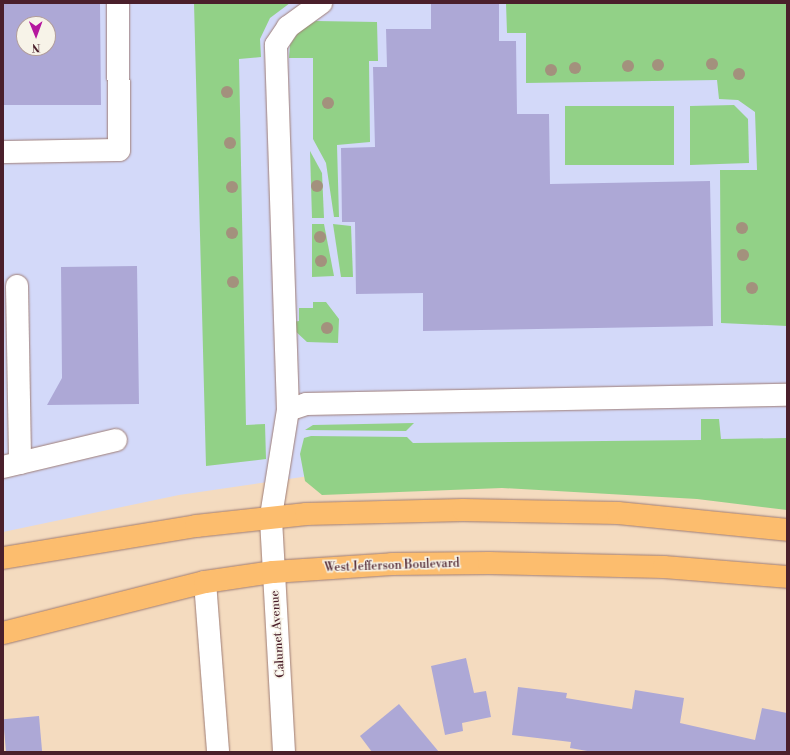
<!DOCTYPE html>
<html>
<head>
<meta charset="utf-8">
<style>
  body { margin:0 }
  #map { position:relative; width:790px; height:755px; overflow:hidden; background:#f4dbbf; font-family:"Libre Bodoni",serif }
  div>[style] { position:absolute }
  .built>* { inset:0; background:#d3d9f9 }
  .green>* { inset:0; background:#92d187; transform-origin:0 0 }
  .building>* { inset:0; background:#ada8d6; transform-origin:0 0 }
  .roads { filter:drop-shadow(0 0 1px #9f7d75) drop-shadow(0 0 1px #9f7d75) }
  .minor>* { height:22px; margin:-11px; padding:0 11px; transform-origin:11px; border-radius:11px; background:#fff }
  .major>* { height:22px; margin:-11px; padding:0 11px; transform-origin:11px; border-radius:11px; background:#fcbd6e }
  .trees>* { width:12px; height:12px; margin:-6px; border-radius:50%; background:#a3917d }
  span { translate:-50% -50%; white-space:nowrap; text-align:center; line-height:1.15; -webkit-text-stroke:3px #f7f3e8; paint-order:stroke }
  .street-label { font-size:12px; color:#4a1f2b }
  .frame { position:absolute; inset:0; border:4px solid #4a1f2b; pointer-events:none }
  .north { position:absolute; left:16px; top:16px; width:40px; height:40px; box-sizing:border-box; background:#f7f3e8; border:1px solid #b29e9c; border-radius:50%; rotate:179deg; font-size:11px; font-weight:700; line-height:16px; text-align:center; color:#4a1f2b }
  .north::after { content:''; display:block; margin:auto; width:14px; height:18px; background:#b5179e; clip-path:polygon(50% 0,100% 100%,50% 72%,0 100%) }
</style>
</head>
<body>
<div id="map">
  <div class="built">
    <div style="clip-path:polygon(evenodd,3px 3px,787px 3px,787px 490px,316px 475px,179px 495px,3px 532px,3px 3px,24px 24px,48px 24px,48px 48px,24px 48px,24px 24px)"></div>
  </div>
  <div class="green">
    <div style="clip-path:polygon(194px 3px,290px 3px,270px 18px,260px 39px,261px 57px,239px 59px,246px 425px,265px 424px,266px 459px,206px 466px)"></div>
    <div style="clip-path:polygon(506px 3px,787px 3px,787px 326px,721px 323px,720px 170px,757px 170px,755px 112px,738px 100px,719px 99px,717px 80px,526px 83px,526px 33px,507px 33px)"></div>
    <div style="clip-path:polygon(316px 21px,377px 22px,378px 61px,369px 61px,370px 142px,337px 145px,339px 217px,334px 217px,326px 163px,313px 139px,313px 58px,289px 58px,290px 45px,300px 30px)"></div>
    <div style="clip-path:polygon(734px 105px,748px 119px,749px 163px,690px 165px,690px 106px)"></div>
    <div style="left:565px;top:106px;width:109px;height:59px"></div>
    <div style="clip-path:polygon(310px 151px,322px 173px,324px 218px,312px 218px)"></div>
    <div style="clip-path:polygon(312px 224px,324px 224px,334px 276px,312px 277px)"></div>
    <div style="clip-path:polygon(333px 224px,351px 226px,353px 277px,341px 277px)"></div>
    <div style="clip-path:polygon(313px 302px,326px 302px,339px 319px,338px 343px,307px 342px,293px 329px,293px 322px,299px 321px,299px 308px,313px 308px)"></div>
    <div style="clip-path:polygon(701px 419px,719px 419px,721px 439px,787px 438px,787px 510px,697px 499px,502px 488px,322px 495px,305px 481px,300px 454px,304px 438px,311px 436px,407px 437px,413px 443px,701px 440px)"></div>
    <div style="clip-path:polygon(414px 423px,406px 431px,305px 430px,313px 425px)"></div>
  </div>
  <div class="building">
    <div style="clip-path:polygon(evenodd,3px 3px,100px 3px,101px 105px,3px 105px,3px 3px,24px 24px,48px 24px,48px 48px,24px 48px,24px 24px)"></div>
    <div style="clip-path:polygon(431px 3px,499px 3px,499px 41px,516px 41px,517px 114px,549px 114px,550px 184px,710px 181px,713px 326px,423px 331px,423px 293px,356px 294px,355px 222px,342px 222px,341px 148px,375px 147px,373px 67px,387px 67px,386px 29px,431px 29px)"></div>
    <div style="clip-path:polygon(137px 266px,139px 404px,47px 405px,62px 378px,61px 267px)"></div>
    <div style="clip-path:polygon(466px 658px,474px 693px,486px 691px,491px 717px,462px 723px,463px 731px,445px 735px,431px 666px)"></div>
    <div style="clip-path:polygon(518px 687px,567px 693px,566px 698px,632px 709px,635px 690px,684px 698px,680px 723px,755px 740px,762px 708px,787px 713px,787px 752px,593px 752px,570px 748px,571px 742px,512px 735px)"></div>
    <div style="clip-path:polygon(399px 704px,439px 752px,372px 752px,360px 736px)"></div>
    <div style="left:39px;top:716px;width:36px;height:36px;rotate:85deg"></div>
  </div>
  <div class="roads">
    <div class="minor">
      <div style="left:3px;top:152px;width:116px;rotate:-1deg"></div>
      <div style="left:119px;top:150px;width:147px;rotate:-90.4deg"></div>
      <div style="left:17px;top:286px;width:177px;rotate:89deg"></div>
      <div style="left:288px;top:410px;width:19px;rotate:-18deg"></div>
      <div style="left:306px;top:404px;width:481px;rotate:-1.1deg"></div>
      <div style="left:3px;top:467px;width:116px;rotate:-13.4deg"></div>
      <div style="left:205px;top:582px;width:170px;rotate:85.6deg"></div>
      <div style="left:284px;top:752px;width:236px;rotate:-93.2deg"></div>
      <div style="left:271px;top:516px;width:107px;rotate:-80.9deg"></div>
      <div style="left:288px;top:410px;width:365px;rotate:-91.9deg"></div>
      <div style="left:276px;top:45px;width:22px;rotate:-56deg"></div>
      <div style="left:288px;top:27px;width:41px;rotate:-36deg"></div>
    </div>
    <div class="major">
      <div style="left:3px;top:558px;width:196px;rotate:-9.4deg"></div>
      <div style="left:196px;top:526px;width:111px;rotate:-6.2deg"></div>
      <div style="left:306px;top:514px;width:157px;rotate:-1.5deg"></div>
      <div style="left:463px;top:510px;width:155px;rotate:1.1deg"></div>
      <div style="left:618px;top:513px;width:170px;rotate:5.7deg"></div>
      <div style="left:3px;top:633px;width:208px;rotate:-14.2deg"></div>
      <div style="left:205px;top:582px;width:69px;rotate:-8.4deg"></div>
      <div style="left:273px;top:572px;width:119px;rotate:-3.8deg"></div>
      <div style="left:392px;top:564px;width:97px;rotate:-0.6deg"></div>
      <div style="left:489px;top:563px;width:175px;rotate:1.3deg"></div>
      <div style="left:664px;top:567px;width:123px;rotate:4.6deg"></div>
    </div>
  </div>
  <div class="trees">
    <div style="left:712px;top:64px"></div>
    <div style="left:658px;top:65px"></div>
    <div style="left:628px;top:66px"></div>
    <div style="left:575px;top:68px"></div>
    <div style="left:551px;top:70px"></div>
    <div style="left:739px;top:74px"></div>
    <div style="left:227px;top:92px"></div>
    <div style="left:328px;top:103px"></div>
    <div style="left:230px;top:143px"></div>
    <div style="left:317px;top:186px"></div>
    <div style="left:232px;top:187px"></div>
    <div style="left:742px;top:228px"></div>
    <div style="left:232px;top:233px"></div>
    <div style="left:320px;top:237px"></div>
    <div style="left:743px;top:255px"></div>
    <div style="left:321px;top:261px"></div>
    <div style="left:233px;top:282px"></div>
    <div style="left:752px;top:288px"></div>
    <div style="left:327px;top:328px"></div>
  </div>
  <div class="street-label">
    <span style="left:392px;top:566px;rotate:-2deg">West Jefferson Boulevard</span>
    <span style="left:278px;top:634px;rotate:-94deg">Calumet Avenue</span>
  </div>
  <div class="frame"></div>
  <div class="north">N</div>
</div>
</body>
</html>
